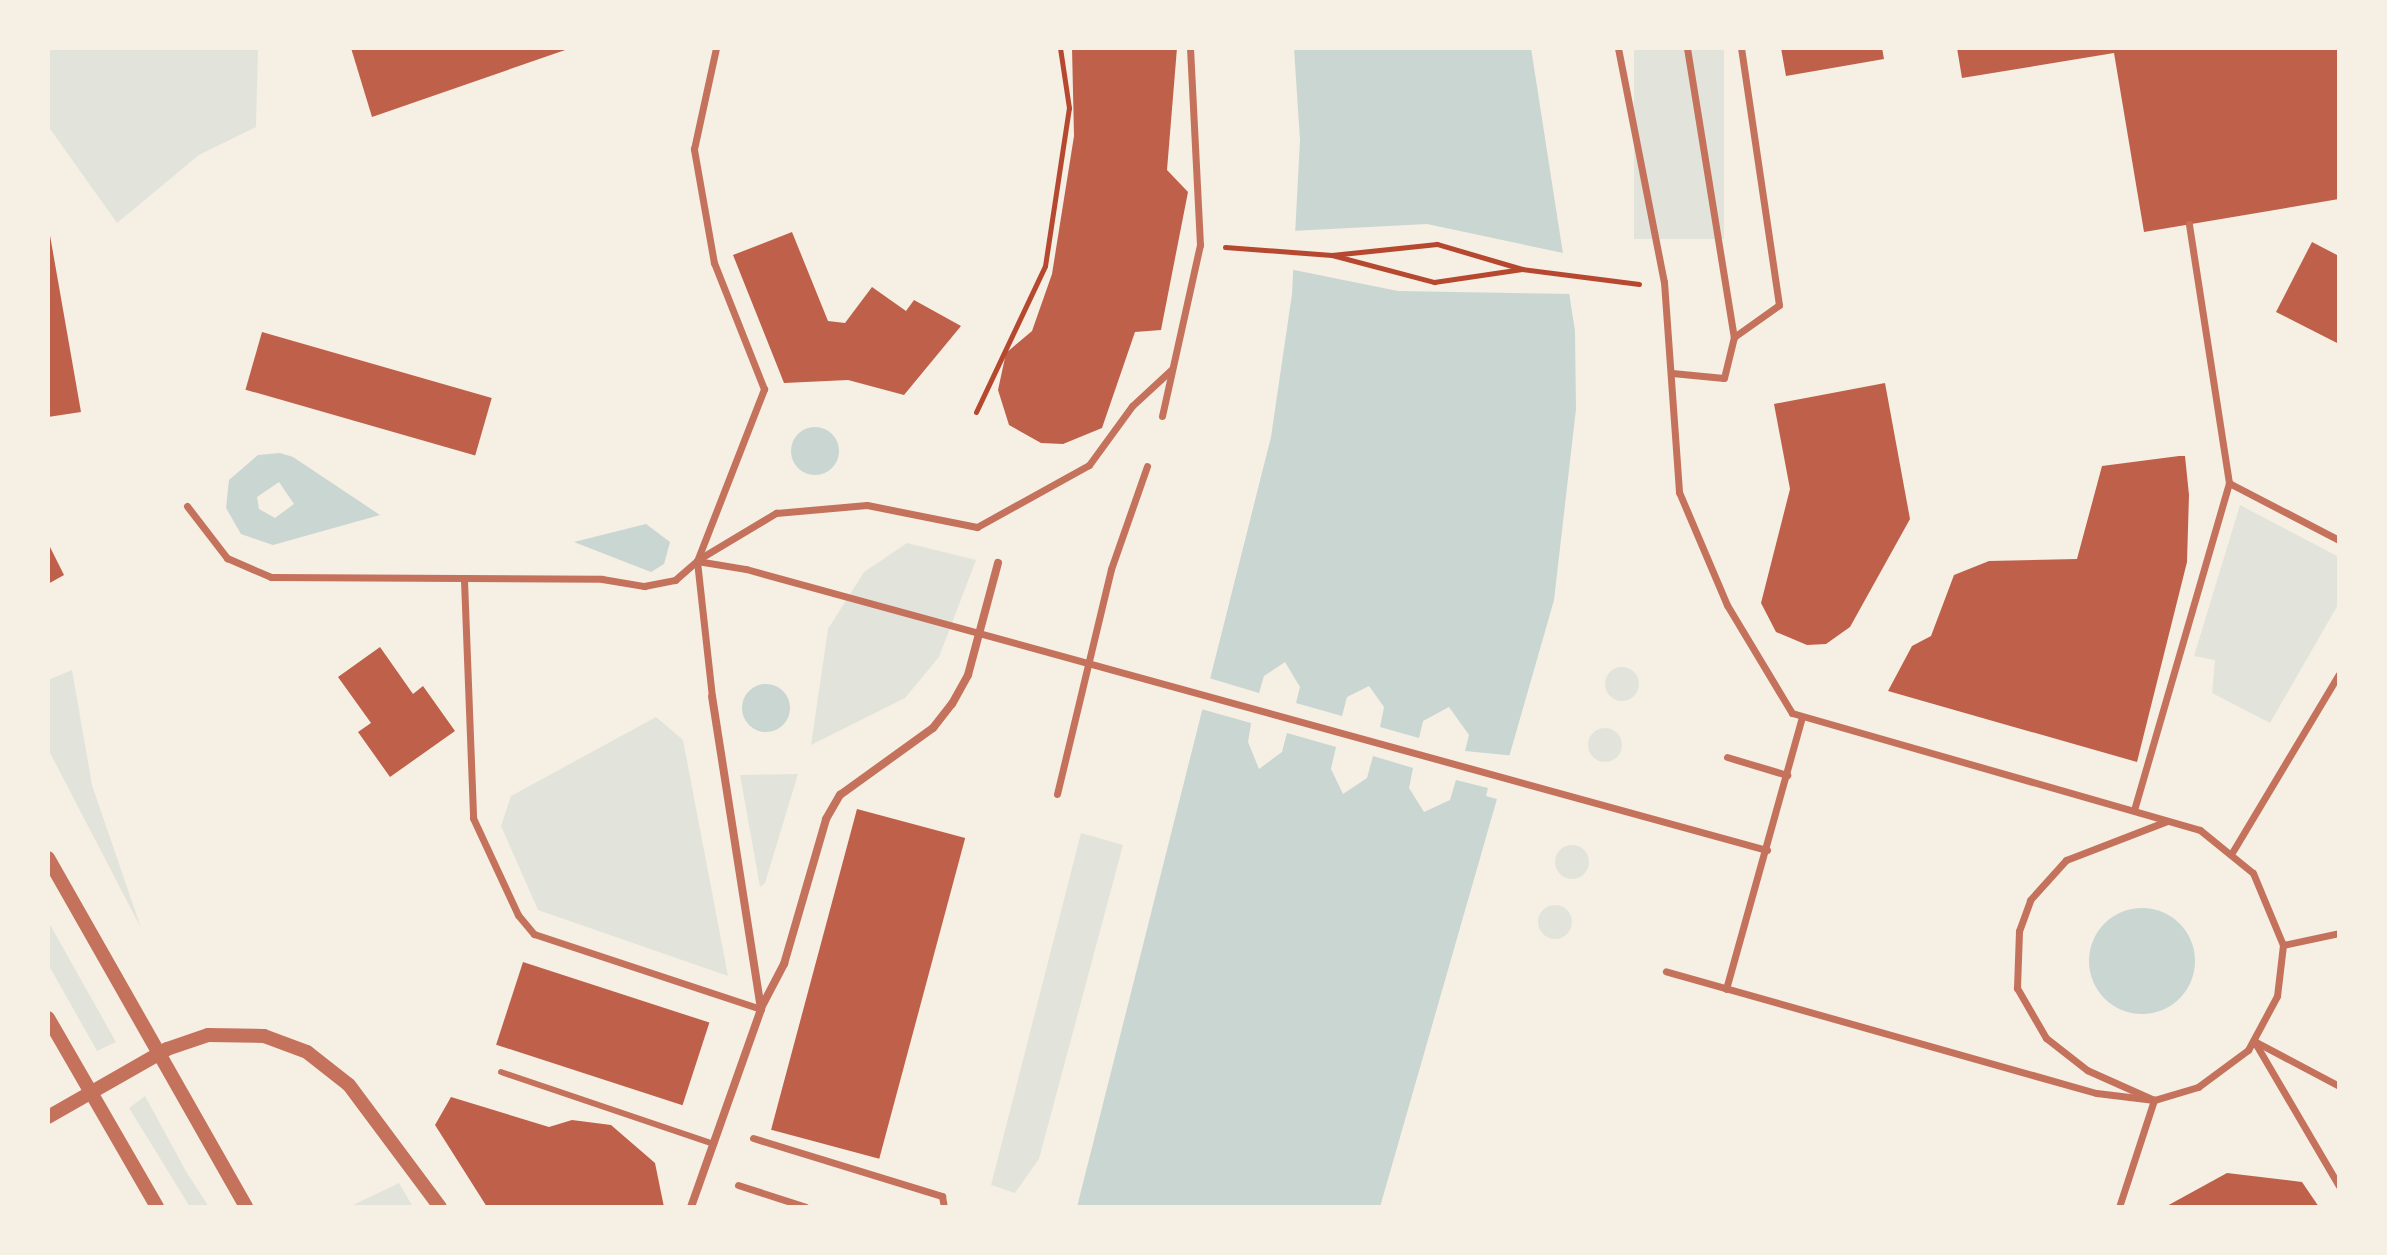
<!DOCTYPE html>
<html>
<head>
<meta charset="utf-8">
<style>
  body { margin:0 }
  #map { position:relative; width:2387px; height:1255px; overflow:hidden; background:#f6efe4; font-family:"IBM Plex Sans",sans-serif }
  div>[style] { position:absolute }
  .green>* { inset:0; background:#e2e4dc; transform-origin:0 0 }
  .round { border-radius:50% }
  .water>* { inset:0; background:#c9d6d2 }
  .pier>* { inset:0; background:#f6efe4 }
  .building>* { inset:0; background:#bf614a; transform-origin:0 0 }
  .path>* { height:5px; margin:-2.5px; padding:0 2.5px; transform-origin:2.5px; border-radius:2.5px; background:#b5482f }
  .service>* { height:6px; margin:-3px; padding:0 3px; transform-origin:3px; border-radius:3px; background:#c5725c }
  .pedestrian>* { height:7px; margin:-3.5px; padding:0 3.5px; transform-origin:3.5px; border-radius:3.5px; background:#c5725c }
  .minor>* { height:8px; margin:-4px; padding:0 4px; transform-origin:4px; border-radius:4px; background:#c5725c }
  .tertiary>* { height:14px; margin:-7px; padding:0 7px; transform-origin:7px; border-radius:7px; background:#c5725c }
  span { translate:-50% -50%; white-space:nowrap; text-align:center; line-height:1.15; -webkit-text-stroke:7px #f6efe4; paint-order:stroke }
  .frame { position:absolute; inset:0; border:50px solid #f6efe4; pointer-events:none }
</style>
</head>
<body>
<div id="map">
  <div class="green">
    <div style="clip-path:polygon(48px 48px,258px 48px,256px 127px,199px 155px,117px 223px,48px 126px)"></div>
    <div style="left:1634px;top:48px;width:90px;height:191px"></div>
    <div style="clip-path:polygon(2240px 505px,2339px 557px,2339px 603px,2270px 723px,2212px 693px,2215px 660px,2194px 656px)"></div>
    <div style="clip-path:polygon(907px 543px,976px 560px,939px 657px,905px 698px,811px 745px,828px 629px,864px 572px)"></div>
    <div class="round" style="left:1605px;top:667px;width:34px;height:34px"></div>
    <div style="clip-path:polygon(72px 670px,92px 785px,141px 928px,48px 749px,48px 680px)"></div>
    <div style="clip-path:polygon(656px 717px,683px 740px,728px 976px,538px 910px,501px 826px,511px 796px)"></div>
    <div class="round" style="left:1588px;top:728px;width:34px;height:34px"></div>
    <div style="clip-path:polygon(798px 774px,765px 883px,760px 887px,740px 775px)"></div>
    <div style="clip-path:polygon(1081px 833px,1123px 845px,1039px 1159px,1015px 1193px,991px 1185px)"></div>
    <div class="round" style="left:1555px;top:845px;width:34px;height:34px"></div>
    <div class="round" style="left:1538px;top:905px;width:34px;height:34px"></div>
    <div style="clip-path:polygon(48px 921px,116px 1042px,97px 1051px,48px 964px)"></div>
    <div style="clip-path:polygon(145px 1096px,187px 1173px,209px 1207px,190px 1207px,129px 1108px)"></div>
    <div style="clip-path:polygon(399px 1183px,413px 1207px,351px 1207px,351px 1206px)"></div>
  </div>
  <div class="water">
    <div style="clip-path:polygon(1294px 48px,1531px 48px,1575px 331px,1576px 409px,1554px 600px,1380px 1207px,1077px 1207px,1271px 437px,1292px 294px,1300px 140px)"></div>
    <div class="round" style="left:791px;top:427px;width:48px;height:48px"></div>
    <div style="clip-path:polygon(evenodd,280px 453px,293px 457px,380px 515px,273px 545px,241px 534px,226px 508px,229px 480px,258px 455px,280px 453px,279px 482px,294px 504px,275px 518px,259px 509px,257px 497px,279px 482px)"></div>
    <div style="clip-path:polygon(646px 524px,670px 542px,664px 564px,651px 572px,574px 542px)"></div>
    <div class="round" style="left:742px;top:684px;width:48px;height:48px"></div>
    <div class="round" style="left:2089px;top:908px;width:106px;height:106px"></div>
  </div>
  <div class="pier">
    <div style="clip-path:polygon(1427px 224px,1568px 254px,1574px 294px,1398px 291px,1289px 269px,1291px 231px)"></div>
    <div style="clip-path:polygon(1285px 662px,1300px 687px,1296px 703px,1342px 716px,1347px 697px,1369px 686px,1384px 707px,1380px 727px,1419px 738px,1423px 721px,1449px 707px,1469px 735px,1465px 751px,1516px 756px,1504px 801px,1486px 796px,1488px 788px,1456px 780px,1450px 800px,1424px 812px,1409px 788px,1413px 768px,1373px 756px,1367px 778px,1343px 794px,1331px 769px,1336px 747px,1287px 733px,1282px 752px,1259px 769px,1248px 742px,1251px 723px,1201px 709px,1209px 678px,1259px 693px,1264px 676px)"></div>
  </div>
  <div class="building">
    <div style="clip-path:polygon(351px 48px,571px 48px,372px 117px)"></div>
    <div style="clip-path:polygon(1072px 48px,1177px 48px,1167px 170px,1188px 192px,1161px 330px,1135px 332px,1102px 428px,1063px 444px,1041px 443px,1009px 425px,998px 390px,1006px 353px,1032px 331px,1052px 274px,1074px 136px)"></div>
    <div style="clip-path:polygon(1781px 48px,1882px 48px,1884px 59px,1786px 76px)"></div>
    <div style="clip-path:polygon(1957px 48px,2339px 48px,2339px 199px,2144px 232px,2114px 53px,1962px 78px)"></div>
    <div style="clip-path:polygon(48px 224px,81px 412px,48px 417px)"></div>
    <div style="clip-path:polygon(792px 232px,828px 321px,845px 323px,872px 287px,906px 311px,914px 300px,961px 326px,904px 395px,848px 380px,784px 383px,733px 255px)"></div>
    <div style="clip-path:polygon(2312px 242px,2339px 256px,2339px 344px,2276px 312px)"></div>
    <div style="left:262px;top:332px;width:239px;height:60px;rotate:16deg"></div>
    <div style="clip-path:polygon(1885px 383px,1910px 519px,1850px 627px,1826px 644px,1807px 645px,1776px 632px,1761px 603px,1790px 489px,1774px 404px)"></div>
    <div style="clip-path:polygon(2179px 456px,2185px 456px,2189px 495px,2187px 562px,2137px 762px,1888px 691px,1912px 646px,1931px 636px,1954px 575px,1989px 561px,2077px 559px,2102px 466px)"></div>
    <div style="clip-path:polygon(48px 543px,64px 575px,48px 584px)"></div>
    <div style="clip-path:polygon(380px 647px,413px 694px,423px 686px,455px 731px,390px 777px,358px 732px,371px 723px,338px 677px)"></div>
    <div style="left:857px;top:809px;width:112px;height:332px;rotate:15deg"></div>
    <div style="left:523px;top:962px;width:196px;height:87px;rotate:18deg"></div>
    <div style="clip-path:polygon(451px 1097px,549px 1127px,572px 1120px,611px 1125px,655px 1163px,664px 1207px,487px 1207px,435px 1125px)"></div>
    <div style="clip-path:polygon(2227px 1173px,2302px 1182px,2319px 1207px,2165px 1207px)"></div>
  </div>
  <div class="path">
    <div style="left:1225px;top:247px;width:107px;rotate:4.3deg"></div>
    <div style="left:1332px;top:255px;width:106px;rotate:14.8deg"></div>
    <div style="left:1434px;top:282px;width:89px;rotate:-8.4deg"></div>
    <div style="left:1522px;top:269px;width:89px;rotate:-163.6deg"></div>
    <div style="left:1437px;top:244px;width:106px;rotate:174deg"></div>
    <div style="left:1522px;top:269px;width:118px;rotate:7.3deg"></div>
    <div style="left:976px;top:412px;width:161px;rotate:-64.7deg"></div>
    <div style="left:1045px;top:266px;width:160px;rotate:-81.4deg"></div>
    <div style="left:1069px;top:108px;width:61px;rotate:-98.5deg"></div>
  </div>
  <div class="service">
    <div style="left:501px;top:1072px;width:225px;rotate:18.7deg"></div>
  </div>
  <div class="pedestrian">
    <div style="left:1618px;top:48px;width:238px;rotate:78.9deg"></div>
    <div style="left:1664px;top:282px;width:211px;rotate:85.9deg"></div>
    <div style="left:1679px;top:492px;width:123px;rotate:67deg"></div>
    <div style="left:1727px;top:605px;width:126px;rotate:59deg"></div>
    <div style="left:1792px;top:713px;width:424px;rotate:16deg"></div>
    <div style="left:2200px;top:830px;width:68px;rotate:39.1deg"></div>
    <div style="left:2253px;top:873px;width:78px;rotate:67.4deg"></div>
    <div style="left:2283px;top:945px;width:51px;rotate:96.7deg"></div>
    <div style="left:2277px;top:996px;width:61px;rotate:118.2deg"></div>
    <div style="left:2248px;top:1050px;width:62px;rotate:143.5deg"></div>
    <div style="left:2198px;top:1087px;width:46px;rotate:163.5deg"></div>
    <div style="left:2154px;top:1100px;width:58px;rotate:-173.1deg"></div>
    <div style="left:2096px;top:1093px;width:447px;rotate:-164.2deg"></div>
    <div style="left:1687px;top:48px;width:293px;rotate:80.8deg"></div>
    <div style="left:1672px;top:373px;width:52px;rotate:5.5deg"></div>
    <div style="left:1724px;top:378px;width:42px;rotate:-76.3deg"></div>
    <div style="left:1734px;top:337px;width:55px;rotate:-35.4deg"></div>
    <div style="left:1779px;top:305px;width:260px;rotate:-98.4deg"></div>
    <div style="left:1162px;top:416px;width:175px;rotate:-77.5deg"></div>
    <div style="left:1200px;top:245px;width:197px;rotate:-92.9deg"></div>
    <div style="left:2229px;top:483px;width:124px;rotate:27.4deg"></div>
    <div style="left:187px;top:506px;width:66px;rotate:52.4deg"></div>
    <div style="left:227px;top:558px;width:48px;rotate:23.4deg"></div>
    <div style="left:271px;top:577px;width:331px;rotate:0.3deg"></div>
    <div style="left:602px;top:579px;width:43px;rotate:9.5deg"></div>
    <div style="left:644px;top:586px;width:32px;rotate:-11deg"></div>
    <div style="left:675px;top:580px;width:29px;rotate:-41deg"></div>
    <div style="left:697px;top:561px;width:50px;rotate:9.3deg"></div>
    <div style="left:746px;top:569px;width:1059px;rotate:15.39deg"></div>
    <div style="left:699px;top:559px;width:90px;rotate:-30.9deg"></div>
    <div style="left:776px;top:513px;width:91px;rotate:-5deg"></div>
    <div style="left:867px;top:505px;width:112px;rotate:11.3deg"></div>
    <div style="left:977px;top:527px;width:128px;rotate:-29deg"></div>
    <div style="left:1089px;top:465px;width:73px;rotate:-53.9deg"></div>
    <div style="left:1132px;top:406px;width:54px;rotate:-42.8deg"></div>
    <div style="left:464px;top:580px;width:238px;rotate:87.8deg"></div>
    <div style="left:473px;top:818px;width:107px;rotate:65.1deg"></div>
    <div style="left:518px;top:915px;width:25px;rotate:50deg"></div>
    <div style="left:534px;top:934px;width:239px;rotate:18.3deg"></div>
    <div style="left:712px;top:697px;width:137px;rotate:-96.3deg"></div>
    <div style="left:697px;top:561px;width:185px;rotate:-68.7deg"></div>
    <div style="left:764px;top:389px;width:136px;rotate:-111.6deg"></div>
    <div style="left:714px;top:263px;width:116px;rotate:-100deg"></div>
    <div style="left:694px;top:149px;width:103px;rotate:-77.7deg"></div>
    <div style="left:1727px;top:757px;width:63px;rotate:16.7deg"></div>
    <div style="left:1057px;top:794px;width:231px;rotate:-76.5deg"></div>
    <div style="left:1111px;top:569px;width:109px;rotate:-70.7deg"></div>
    <div style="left:2134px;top:810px;width:341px;rotate:-73.8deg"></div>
    <div style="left:2229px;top:483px;width:262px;rotate:-98.8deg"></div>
    <div style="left:2233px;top:851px;width:206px;rotate:-59.1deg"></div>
    <div style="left:2283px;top:945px;width:57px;rotate:-12.1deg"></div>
    <div style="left:1726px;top:989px;width:282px;rotate:-74.4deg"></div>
    <div style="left:2254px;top:1041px;width:168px;rotate:59.6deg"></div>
    <div style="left:2256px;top:1042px;width:94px;rotate:27.9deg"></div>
    <div style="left:753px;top:1138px;width:198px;rotate:17.1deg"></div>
    <div style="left:942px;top:1196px;width:11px;rotate:80deg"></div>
    <div style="left:738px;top:1185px;width:71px;rotate:17.9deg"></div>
    <div style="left:2119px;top:1207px;width:113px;rotate:-71.9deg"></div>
    <div style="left:2154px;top:1100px;width:73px;rotate:-155.9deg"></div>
    <div style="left:2087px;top:1070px;width:52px;rotate:-142deg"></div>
    <div style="left:2046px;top:1038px;width:58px;rotate:-120.1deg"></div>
    <div style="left:2017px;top:988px;width:57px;rotate:-88deg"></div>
    <div style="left:2019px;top:931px;width:33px;rotate:-70deg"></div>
    <div style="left:2030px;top:900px;width:54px;rotate:-48deg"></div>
    <div style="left:2066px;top:860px;width:108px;rotate:-21.1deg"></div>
  </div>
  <div class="minor">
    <div style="left:761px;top:1008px;width:50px;rotate:-62.4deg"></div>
    <div style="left:784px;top:964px;width:151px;rotate:-73.8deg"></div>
    <div style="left:826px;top:819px;width:28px;rotate:-60deg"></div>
    <div style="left:840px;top:795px;width:115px;rotate:-35.8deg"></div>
    <div style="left:933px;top:728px;width:31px;rotate:-52deg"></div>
    <div style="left:952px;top:704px;width:33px;rotate:-61deg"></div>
    <div style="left:968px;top:675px;width:116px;rotate:-75deg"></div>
    <div style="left:691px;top:1207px;width:210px;rotate:-70.5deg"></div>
    <div style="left:761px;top:1009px;width:316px;rotate:-98.9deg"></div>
  </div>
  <div class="tertiary">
    <div style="left:48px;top:858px;width:401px;rotate:60.4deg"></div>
    <div style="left:48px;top:1018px;width:218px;rotate:60deg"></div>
    <div style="left:48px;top:1117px;width:137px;rotate:-29.7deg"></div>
    <div style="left:167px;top:1049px;width:43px;rotate:-18.9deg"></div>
    <div style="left:208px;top:1035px;width:56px;rotate:1deg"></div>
    <div style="left:264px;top:1036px;width:46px;rotate:20.4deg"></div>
    <div style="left:307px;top:1052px;width:53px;rotate:38.2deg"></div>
    <div style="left:349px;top:1085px;width:152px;rotate:53.3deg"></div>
  </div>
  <div class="frame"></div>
</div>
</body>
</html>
